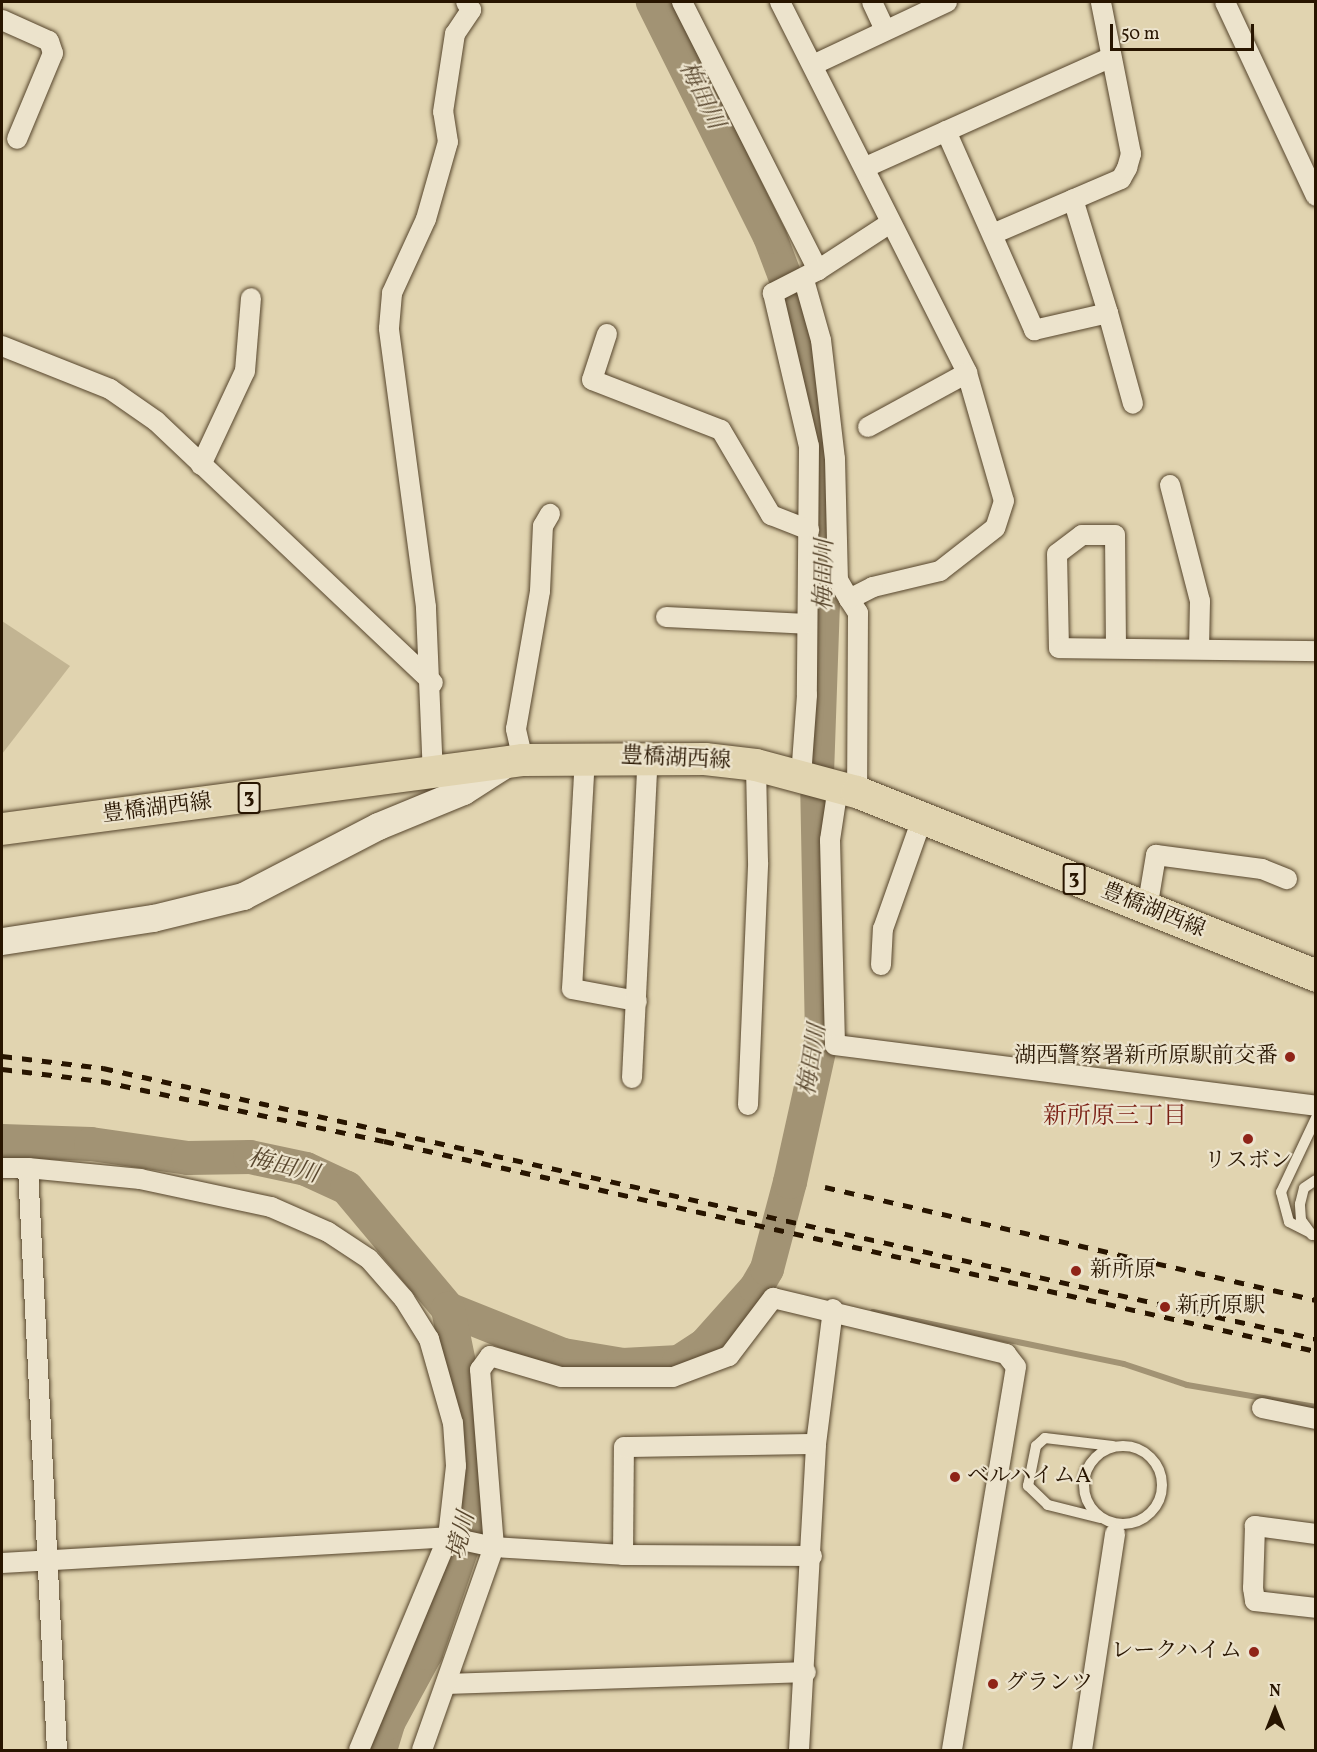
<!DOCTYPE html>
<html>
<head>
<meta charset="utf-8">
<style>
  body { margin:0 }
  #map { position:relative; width:1317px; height:1752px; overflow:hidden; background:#e1d4b0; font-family:Vollkorn,"Noto Serif JP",serif }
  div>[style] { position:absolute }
  .green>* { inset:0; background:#c2b492 }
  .stream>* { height:6px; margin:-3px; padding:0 3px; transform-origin:3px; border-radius:3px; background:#a29374 }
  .river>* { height:34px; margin:-17px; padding:0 17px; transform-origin:17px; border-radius:17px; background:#a29374 }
  .roads { filter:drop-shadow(0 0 2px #56452c) drop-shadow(0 0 2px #56452c) }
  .lane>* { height:10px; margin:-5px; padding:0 5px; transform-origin:5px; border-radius:5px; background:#ece3cc }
  .lane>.ring { margin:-5px; padding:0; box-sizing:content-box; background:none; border:10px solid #ece3cc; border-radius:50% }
  .street>* { height:20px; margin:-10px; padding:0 10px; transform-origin:10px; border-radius:10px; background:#ece3cc }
  .secondary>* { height:27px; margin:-13.5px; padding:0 13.5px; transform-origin:13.5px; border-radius:13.5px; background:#ece3cc }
  .primary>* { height:32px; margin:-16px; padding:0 16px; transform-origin:16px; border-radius:16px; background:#e1d4b0 }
  .rail>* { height:4.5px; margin-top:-2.25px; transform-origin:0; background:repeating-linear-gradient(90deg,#281500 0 10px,transparent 0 20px) }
  .dots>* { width:16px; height:16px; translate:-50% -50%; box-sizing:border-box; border:3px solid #ece3cc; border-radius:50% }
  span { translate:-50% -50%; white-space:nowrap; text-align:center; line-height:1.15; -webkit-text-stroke:4.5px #ece3cc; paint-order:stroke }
  .shield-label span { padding:2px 4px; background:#ece3cc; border:2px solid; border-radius:4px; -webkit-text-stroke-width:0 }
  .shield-label { font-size:21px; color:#281500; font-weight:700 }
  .street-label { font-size:22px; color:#281500 }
  .poi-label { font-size:22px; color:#281500 }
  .right { translate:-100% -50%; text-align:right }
  .left { translate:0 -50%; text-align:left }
  .water-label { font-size:24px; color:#59472e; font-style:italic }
  .neighbourhood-label { font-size:24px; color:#7a1f14 }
  .frame { position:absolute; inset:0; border:3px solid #281500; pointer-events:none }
  .north { position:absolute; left:1245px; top:1680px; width:60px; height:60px; -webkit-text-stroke:4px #ece3cc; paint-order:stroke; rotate:0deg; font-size:16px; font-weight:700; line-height:24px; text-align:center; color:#281500 }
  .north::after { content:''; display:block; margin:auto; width:21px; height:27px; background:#281500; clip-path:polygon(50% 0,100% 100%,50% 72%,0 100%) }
  .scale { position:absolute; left:1110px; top:24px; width:144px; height:27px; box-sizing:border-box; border:3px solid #281500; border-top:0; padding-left:8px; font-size:18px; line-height:21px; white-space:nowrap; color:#281500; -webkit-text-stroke:4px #ece3cc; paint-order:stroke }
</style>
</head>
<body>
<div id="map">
  <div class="green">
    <div style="clip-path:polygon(2px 621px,70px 666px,2px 754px)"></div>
  </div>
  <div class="stream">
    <div style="left:756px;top:1288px;width:19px;rotate:12deg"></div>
    <div style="left:873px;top:1312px;width:256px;rotate:11.7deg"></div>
    <div style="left:1124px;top:1364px;width:66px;rotate:18.4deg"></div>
    <div style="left:1187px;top:1385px;width:131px;rotate:9.7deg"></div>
  </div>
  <div class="river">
    <div style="left:2px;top:1141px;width:89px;rotate:1.9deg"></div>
    <div style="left:91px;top:1144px;width:98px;rotate:8.2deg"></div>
    <div style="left:188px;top:1158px;width:62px;rotate:-0.9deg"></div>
    <div style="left:250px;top:1157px;width:57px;rotate:12.1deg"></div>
    <div style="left:306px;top:1169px;width:45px;rotate:24.9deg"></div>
    <div style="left:347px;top:1188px;width:158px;rotate:50.1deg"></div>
    <div style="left:448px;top:1309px;width:124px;rotate:21.8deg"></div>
    <div style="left:563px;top:1355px;width:61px;rotate:9.5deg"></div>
    <div style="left:623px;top:1365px;width:56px;rotate:-3.1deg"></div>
    <div style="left:679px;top:1362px;width:31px;rotate:-33deg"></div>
    <div style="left:705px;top:1345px;width:76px;rotate:-48.2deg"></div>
    <div style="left:756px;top:1288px;width:22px;rotate:-60deg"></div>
    <div style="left:767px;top:1269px;width:90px;rotate:-75.2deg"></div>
    <div style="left:790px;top:1182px;width:148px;rotate:-77.5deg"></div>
    <div style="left:822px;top:1038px;width:264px;rotate:-91.1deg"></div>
    <div style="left:817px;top:774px;width:285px;rotate:-88deg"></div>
    <div style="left:827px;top:489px;width:63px;rotate:-94.5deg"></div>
    <div style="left:822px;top:426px;width:126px;rotate:-102.4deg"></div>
    <div style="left:795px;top:303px;width:71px;rotate:-110.7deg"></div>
    <div style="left:770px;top:237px;width:263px;rotate:-116.5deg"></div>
    <div style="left:380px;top:1750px;width:28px;rotate:-73deg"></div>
    <div style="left:388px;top:1723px;width:80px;rotate:-61.5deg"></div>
    <div style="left:426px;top:1653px;width:130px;rotate:-71.1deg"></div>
    <div style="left:468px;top:1530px;width:94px;rotate:-86.3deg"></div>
    <div style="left:474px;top:1436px;width:130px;rotate:-101.6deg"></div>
  </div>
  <div class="roads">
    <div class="lane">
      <div style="left:1316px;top:1118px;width:82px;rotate:115.3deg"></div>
      <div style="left:1281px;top:1192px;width:31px;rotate:75deg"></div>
      <div style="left:1289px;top:1222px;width:30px;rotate:27deg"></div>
      <div style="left:1312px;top:1235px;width:19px;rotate:-126deg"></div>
      <div style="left:1301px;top:1220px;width:16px;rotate:-94deg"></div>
      <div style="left:1300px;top:1204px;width:16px;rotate:-76deg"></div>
      <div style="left:1304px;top:1188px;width:14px;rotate:-34deg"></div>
      <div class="ring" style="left:1084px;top:1446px;width:68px;height:68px"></div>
      <div style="left:1100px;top:1518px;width:54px;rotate:-166deg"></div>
      <div style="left:1048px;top:1505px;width:28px;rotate:-136deg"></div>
      <div style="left:1028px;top:1486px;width:41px;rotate:-78.7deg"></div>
      <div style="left:1036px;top:1446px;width:12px;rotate:-42deg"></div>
      <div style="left:1045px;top:1438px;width:68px;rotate:6.7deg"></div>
    </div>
    <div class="street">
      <div style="left:682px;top:2px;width:301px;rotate:63.1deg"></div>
      <div style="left:818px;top:270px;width:51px;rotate:152.9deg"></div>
      <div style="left:773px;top:293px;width:157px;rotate:76.8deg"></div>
      <div style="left:809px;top:446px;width:249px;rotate:90.5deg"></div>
      <div style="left:807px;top:695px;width:82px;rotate:94.2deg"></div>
      <div style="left:780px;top:2px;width:415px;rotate:63.2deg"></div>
      <div style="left:967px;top:373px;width:133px;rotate:73.9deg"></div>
      <div style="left:1004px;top:501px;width:28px;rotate:108deg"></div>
      <div style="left:995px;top:528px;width:70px;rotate:142deg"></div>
      <div style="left:940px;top:571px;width:69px;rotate:166.6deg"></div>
      <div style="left:873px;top:587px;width:27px;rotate:153deg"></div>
      <div style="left:849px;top:599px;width:17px;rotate:57deg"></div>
      <div style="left:858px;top:613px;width:179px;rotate:90.3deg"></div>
      <div style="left:872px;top:2px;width:31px;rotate:65deg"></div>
      <div style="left:1225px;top:2px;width:214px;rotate:64.9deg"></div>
      <div style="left:2px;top:20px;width:51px;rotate:24.1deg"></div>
      <div style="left:49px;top:41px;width:13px;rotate:72deg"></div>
      <div style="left:53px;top:53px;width:93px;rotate:112.7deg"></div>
      <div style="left:815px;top:64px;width:146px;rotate:-25.2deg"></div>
      <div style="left:946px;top:131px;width:218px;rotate:66.1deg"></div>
      <div style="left:1034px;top:330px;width:76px;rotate:-12.9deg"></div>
      <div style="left:1108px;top:313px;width:119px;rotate:-107.1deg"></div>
      <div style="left:866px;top:167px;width:267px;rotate:-24.1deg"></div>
      <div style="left:995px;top:233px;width:137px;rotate:-23.2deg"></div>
      <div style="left:1121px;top:179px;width:13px;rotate:-61deg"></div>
      <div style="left:1127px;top:168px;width:15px;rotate:-74deg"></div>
      <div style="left:1131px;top:154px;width:155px;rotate:-101.2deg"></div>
      <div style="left:818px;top:270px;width:86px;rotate:-33.1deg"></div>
      <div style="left:804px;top:280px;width:62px;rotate:74.2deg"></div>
      <div style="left:821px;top:340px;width:120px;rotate:83.3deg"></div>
      <div style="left:835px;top:459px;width:121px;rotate:88.6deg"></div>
      <div style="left:838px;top:580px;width:22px;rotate:60deg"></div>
      <div style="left:1108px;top:313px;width:94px;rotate:74.6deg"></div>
      <div style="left:607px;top:334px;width:48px;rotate:108.1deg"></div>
      <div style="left:592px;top:380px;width:138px;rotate:21.2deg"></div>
      <div style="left:721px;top:430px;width:99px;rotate:59.5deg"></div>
      <div style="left:771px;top:515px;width:41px;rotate:21.5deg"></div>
      <div style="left:2px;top:346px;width:116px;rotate:21.7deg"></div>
      <div style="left:110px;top:389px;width:56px;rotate:34.8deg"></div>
      <div style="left:156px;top:421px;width:381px;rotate:43.4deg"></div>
      <div style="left:868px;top:427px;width:113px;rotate:-28.6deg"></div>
      <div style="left:201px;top:465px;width:104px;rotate:-64.9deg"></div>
      <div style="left:245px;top:371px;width:73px;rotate:-85.3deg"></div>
      <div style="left:1170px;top:485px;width:120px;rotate:75.5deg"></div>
      <div style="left:1200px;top:601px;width:47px;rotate:91.2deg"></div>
      <div style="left:666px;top:617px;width:141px;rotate:2.8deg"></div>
      <div style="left:1116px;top:648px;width:113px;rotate:-90.5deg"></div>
      <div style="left:1115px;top:535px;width:33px;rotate:180deg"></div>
      <div style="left:1082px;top:535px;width:31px;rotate:143deg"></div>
      <div style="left:1057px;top:554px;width:94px;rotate:88.8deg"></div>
      <div style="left:1059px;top:648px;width:257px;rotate:0.7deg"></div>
      <div style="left:585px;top:757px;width:232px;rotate:93.2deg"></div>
      <div style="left:572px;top:989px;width:66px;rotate:10.5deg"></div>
      <div style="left:523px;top:760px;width:32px;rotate:-103deg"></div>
      <div style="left:516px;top:729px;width:140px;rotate:-80.1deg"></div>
      <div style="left:540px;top:591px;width:65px;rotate:-87.4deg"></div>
      <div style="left:543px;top:526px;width:14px;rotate:-60deg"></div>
      <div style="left:433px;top:776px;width:169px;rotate:-92.4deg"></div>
      <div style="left:426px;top:607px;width:281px;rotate:-97.6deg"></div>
      <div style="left:389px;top:328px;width:35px;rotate:-85deg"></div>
      <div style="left:392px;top:293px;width:81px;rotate:-65.3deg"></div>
      <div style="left:426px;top:219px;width:80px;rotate:-74.1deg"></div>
      <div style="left:448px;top:142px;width:30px;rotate:-99deg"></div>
      <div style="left:443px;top:112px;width:79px;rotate:-81.3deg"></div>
      <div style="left:455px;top:34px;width:29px;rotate:-56deg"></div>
      <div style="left:471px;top:10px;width:9px;rotate:-122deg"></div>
      <div style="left:838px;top:787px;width:54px;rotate:98.6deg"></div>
      <div style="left:830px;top:840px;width:205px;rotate:88.6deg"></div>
      <div style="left:835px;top:1045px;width:485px;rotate:7.2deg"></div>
      <div style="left:1147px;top:909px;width:55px;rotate:-80.5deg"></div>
      <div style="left:1156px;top:855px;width:107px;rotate:7.5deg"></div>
      <div style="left:1262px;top:869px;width:27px;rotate:22deg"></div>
      <div style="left:881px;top:965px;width:36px;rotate:-87deg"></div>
      <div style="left:883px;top:929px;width:120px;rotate:-70.5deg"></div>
      <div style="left:632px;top:1078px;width:323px;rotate:-87.2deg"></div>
      <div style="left:748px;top:1105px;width:243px;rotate:-87.6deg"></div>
      <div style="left:758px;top:862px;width:97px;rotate:-91.2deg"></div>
      <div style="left:2px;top:1168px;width:26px"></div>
      <div style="left:28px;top:1168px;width:583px;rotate:87.15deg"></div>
      <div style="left:28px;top:1168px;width:113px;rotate:5.6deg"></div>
      <div style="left:140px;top:1179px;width:134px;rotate:12.1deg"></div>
      <div style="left:271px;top:1207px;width:62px;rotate:23.7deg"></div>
      <div style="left:328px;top:1232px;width:49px;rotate:33.4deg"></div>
      <div style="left:369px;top:1259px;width:53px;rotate:48.8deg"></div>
      <div style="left:404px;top:1299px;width:47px;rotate:58deg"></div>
      <div style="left:429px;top:1339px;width:87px;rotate:74.1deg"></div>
      <div style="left:453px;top:1423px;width:43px;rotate:86deg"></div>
      <div style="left:456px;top:1466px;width:71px;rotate:96.4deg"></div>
      <div style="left:448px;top:1537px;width:231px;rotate:112.7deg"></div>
      <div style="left:1262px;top:1408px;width:55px;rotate:11.5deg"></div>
      <div style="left:1316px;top:1534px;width:62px;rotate:-172.5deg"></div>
      <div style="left:1255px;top:1526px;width:62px;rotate:91.8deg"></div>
      <div style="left:1253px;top:1588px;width:13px;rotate:81deg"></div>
      <div style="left:1255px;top:1601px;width:61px;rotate:6.5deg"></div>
      <div style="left:623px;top:1555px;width:108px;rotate:-89.5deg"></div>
      <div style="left:624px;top:1447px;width:192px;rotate:-0.9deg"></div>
      <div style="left:2px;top:1563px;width:447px;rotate:-3.3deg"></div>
      <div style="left:448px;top:1537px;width:47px;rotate:12.3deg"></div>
      <div style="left:494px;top:1547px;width:129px;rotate:3.5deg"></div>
      <div style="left:623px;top:1555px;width:189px;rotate:0.3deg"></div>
      <div style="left:448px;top:1684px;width:358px;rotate:-1.9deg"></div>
      <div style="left:422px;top:1750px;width:215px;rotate:-70.5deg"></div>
      <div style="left:494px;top:1547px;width:178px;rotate:-94.5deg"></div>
      <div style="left:480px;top:1370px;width:17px;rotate:-54deg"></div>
      <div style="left:490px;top:1356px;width:74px;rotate:16.5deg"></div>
      <div style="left:561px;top:1377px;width:112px"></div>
      <div style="left:673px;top:1377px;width:60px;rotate:-20.6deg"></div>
      <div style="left:729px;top:1356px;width:73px;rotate:-52.8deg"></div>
      <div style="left:773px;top:1298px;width:240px;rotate:13.5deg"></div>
      <div style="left:1006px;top:1354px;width:16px;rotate:52deg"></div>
      <div style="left:1016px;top:1367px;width:388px;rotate:99.5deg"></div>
      <div style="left:799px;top:1750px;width:306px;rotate:-86.8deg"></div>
      <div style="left:816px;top:1444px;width:136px;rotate:-82.8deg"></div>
      <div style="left:1082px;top:1750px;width:219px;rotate:-81.3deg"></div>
    </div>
    <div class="secondary">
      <div style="left:2px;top:941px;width:153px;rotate:-8.7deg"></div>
      <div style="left:153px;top:918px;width:93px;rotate:-13.7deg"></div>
      <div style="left:243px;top:896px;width:152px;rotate:-27.4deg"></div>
      <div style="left:378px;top:826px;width:92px;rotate:-22.4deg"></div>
      <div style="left:463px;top:791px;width:52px;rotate:-32.5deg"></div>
    </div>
    <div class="primary">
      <div style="left:2px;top:829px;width:526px;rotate:-7.54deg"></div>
      <div style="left:523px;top:760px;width:182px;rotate:-0.3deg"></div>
      <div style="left:705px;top:759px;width:51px;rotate:6.7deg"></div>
      <div style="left:756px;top:765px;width:105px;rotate:15deg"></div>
      <div style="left:857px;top:792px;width:495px;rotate:21.8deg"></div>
    </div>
  </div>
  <div class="rail">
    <div style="left:2px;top:1056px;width:102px;rotate:6.8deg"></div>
    <div style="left:103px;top:1068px;width:1243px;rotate:12.59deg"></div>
    <div style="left:2px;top:1069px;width:100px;rotate:6.9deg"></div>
    <div style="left:101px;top:1081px;width:289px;rotate:12deg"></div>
    <div style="left:384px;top:1141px;width:955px;rotate:12.7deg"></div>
    <div style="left:825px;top:1187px;width:504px;rotate:12.96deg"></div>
  </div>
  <div class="dots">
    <div style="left:1290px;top:1057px;background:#8f2418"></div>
    <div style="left:1248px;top:1139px;background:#8f2418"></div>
    <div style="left:1076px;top:1271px;background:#8f2418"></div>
    <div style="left:1165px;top:1307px;background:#8f2418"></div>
    <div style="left:955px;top:1477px;background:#8f2418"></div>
    <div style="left:1254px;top:1652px;background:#8f2418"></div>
    <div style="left:993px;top:1684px;background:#8f2418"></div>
  </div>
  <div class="shield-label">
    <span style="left:249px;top:798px">3</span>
    <span style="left:1074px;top:879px">3</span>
  </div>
  <div class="street-label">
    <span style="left:676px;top:759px;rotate:3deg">豊橋湖西線</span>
    <span style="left:157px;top:809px;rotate:-7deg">豊橋湖西線</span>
    <span style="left:1153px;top:911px;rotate:22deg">豊橋湖西線</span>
  </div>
  <div class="poi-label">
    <span class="right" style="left:1278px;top:1057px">湖西警察署新所原駅前交番</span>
    <span style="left:1248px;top:1162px">リスボン</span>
    <span class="left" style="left:1090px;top:1271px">新所原</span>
    <span class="left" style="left:1177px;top:1307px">新所原駅</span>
    <span class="left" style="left:967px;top:1477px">ベルハイムA</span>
    <span class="right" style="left:1242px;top:1652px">レークハイム</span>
    <span class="left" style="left:1005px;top:1684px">グランツ</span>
  </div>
  <div class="water-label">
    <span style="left:700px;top:96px;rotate:64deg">梅田川</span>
    <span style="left:826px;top:575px;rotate:-89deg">梅田川</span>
    <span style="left:814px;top:1060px;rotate:-81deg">梅田川</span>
    <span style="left:283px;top:1168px;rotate:14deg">梅田川</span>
    <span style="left:463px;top:1536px;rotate:-76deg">境川</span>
  </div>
  <div class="neighbourhood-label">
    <span style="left:1115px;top:1118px">新所原三丁目</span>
  </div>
  <div class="frame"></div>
  <div class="north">N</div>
  <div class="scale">50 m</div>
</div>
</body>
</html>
